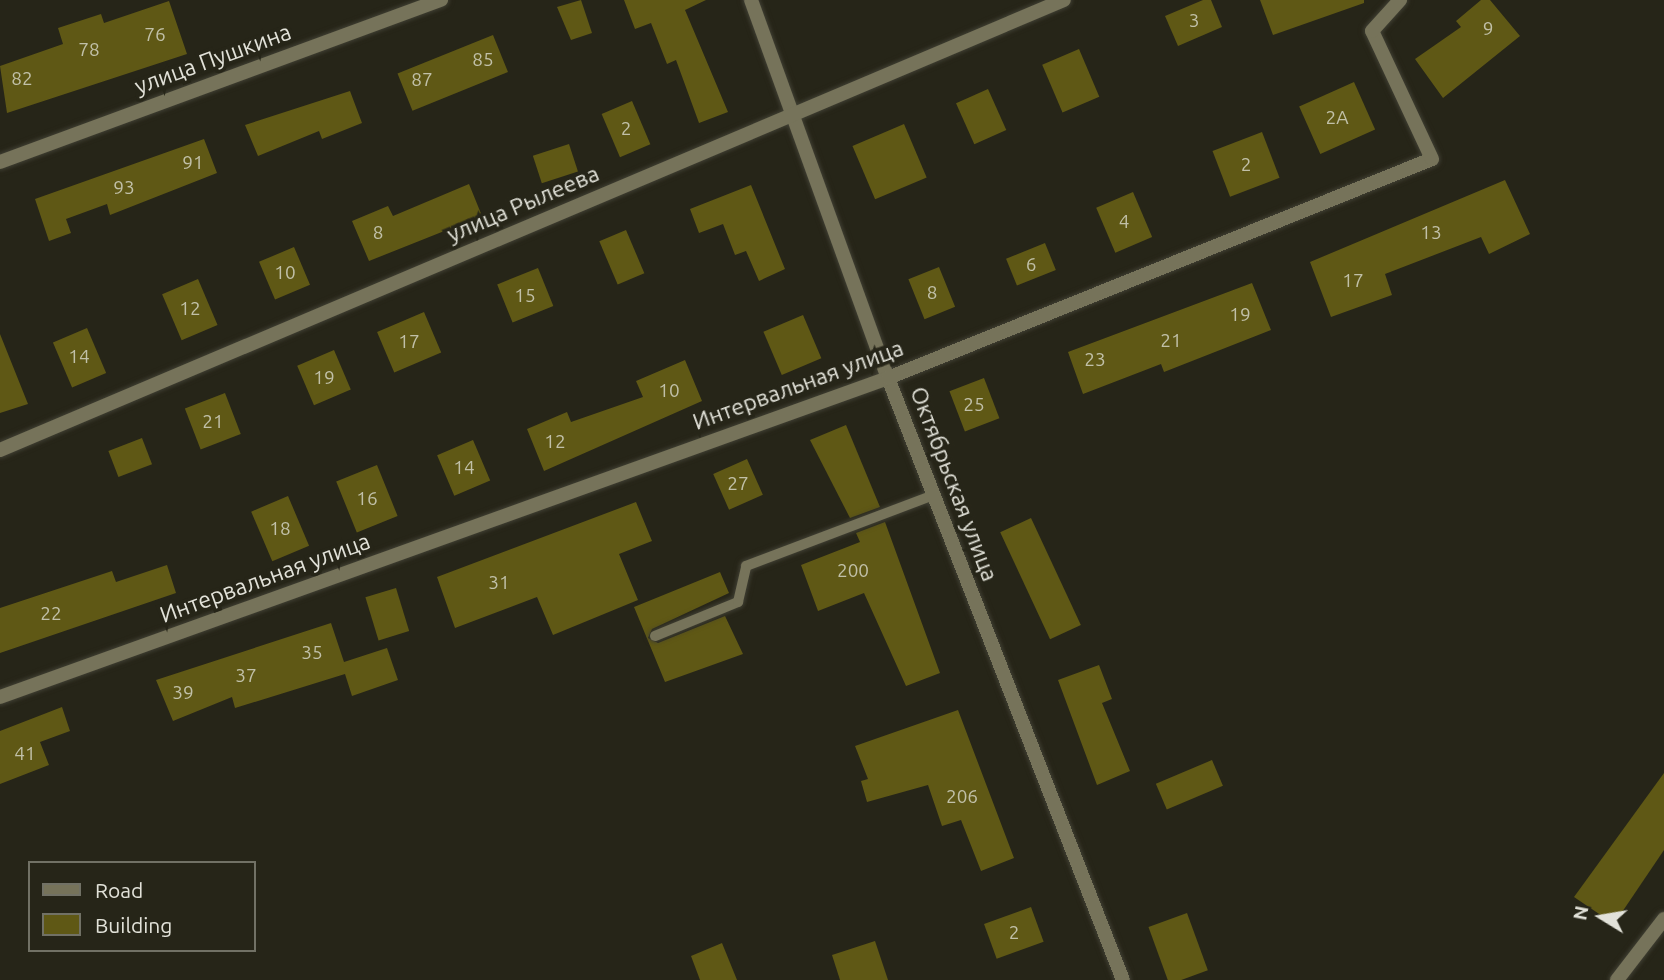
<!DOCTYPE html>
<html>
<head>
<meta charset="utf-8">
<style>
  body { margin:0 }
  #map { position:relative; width:1664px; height:980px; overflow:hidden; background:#262518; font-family:Ubuntu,sans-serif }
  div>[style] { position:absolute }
  .building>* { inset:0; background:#5f5815; transform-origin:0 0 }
  .roads { filter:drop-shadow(0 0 2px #403f33) drop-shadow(0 0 2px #403f33) }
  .lane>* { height:10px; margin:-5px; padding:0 5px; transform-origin:5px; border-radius:5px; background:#76735a }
  .street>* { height:14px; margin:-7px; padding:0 7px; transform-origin:7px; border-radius:7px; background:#76735a }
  span { translate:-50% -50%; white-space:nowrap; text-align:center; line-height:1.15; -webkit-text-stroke:7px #262518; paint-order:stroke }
  .number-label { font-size:19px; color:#c1c0a8 }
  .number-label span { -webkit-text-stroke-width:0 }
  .street-label { font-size:23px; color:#e2e2d9 }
  .legend { position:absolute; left:28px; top:861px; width:228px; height:91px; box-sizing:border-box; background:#262518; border:2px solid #717165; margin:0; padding:9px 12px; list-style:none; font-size:21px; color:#e2e2d9 }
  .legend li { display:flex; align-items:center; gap:14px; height:35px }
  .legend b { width:35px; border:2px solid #717165 }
  .north { position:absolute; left:1566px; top:882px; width:70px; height:70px; -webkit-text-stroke:5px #262518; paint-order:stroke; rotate:281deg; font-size:19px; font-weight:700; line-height:28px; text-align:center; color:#e2e2d9 }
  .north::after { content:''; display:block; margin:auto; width:24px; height:32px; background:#e2e2d9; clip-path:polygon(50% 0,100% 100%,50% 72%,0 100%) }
</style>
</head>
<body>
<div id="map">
  <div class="building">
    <div style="clip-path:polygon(581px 0,592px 33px,571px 40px,557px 7px)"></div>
    <div style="clip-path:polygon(624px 0,706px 0,685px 10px,728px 112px,699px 123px,676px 60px,667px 64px,651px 23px,635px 29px)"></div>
    <div style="clip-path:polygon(1203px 0,1211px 0,1222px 27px,1178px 46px,1165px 16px)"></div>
    <div style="clip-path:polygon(1260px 0,1364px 0,1364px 3px,1273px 35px)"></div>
    <div style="clip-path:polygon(1481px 0,1490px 0,1520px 36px,1443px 98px,1415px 59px,1461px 27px,1456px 21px)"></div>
    <div style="clip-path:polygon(169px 1px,187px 54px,7px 113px,0 66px,63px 44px,58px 28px,101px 14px,104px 23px)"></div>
    <div style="left:493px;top:35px;width:40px;height:103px;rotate:68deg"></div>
    <div style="left:1079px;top:49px;width:52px;height:40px;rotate:67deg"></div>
    <div style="left:1354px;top:82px;width:52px;height:60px;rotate:66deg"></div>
    <div style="left:988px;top:89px;width:45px;height:35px;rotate:66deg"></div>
    <div style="clip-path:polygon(350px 91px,362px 123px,322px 139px,319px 131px,258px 156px,245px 125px)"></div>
    <div style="left:632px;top:101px;width:47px;height:33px;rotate:67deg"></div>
    <div style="left:904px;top:124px;width:58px;height:56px;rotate:67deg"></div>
    <div style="left:1262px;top:132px;width:49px;height:53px;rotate:69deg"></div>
    <div style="clip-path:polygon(204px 139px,217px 173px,110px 215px,107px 204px,66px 219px,71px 233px,49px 241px,35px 199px)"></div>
    <div style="left:569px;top:144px;width:29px;height:38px;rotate:72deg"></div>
    <div style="clip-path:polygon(1505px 180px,1530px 234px,1489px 254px,1481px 237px,1385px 274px,1392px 295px,1331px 317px,1310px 262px)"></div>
    <div style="clip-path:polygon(469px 184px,482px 216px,369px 261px,352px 221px,388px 206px,393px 216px)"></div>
    <div style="clip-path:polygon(751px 185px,785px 269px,759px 281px,746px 251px,735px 255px,723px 224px,699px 233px,690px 209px)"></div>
    <div style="left:1133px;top:192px;width:49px;height:40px;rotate:67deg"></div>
    <div style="left:626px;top:230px;width:47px;height:29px;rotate:67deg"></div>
    <div style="left:1045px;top:243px;width:29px;height:42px;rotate:68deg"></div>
    <div style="left:294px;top:247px;width:41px;height:38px;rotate:67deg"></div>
    <div style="left:939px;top:267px;width:43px;height:33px;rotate:68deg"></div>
    <div style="left:538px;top:268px;width:41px;height:44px;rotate:68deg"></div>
    <div style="left:198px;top:279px;width:50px;height:39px;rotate:67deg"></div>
    <div style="clip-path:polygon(1252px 283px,1271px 330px,1164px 372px,1161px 364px,1083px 394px,1068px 352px)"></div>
    <div style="left:424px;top:312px;width:44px;height:51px;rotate:67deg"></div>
    <div style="left:803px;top:315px;width:47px;height:43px;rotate:67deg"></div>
    <div style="left:87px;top:328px;width:49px;height:37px;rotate:67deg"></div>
    <div style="clip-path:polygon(0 334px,28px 404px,0 413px)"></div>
    <div style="left:334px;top:350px;width:43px;height:40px;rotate:67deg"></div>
    <div style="clip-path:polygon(685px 360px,702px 401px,544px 471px,527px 429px,567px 412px,571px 422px,643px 397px,636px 381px)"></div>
    <div style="left:984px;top:378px;width:43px;height:37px;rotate:69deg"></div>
    <div style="left:225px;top:393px;width:44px;height:43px;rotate:69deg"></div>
    <div style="clip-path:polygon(846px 425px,880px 507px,850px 518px,810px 440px)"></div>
    <div style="left:142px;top:438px;width:28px;height:36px;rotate:69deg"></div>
    <div style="left:473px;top:440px;width:44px;height:39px;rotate:67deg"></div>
    <div style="left:747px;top:459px;width:39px;height:37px;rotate:66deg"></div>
    <div style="left:377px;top:465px;width:55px;height:44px;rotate:68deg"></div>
    <div style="left:288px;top:496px;width:54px;height:40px;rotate:67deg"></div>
    <div style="clip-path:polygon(636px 502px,652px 541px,619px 554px,638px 600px,553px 635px,537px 597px,455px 628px,437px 577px)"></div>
    <div style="left:1031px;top:518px;width:118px;height:34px;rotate:65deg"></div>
    <div style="clip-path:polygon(885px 522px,940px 673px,906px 686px,864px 593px,818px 611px,801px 565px,860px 542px,856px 533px)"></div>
    <div style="clip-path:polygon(167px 565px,176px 593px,0 653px,0 608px,112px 571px,116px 582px)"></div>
    <div style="clip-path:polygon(720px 572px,729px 593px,652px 629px,648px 638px,658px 643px,725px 616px,743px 654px,665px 682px,634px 607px)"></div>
    <div style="left:396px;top:588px;width:45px;height:32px;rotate:73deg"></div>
    <div style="clip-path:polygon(331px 623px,344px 662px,387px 648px,398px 680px,352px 696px,345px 674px,235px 708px,232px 697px,173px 721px,156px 680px)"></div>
    <div style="clip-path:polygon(1099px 665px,1112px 699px,1102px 703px,1130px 771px,1097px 785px,1058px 680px)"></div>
    <div style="clip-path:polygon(62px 707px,70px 731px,40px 742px,49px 765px,0 784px,0 731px)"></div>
    <div style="clip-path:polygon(958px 710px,1014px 858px,981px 871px,961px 820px,942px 826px,928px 785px,867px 802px,861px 781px,868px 779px,855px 746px)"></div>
    <div style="left:1212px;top:760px;width:28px;height:61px;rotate:67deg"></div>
    <div style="clip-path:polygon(1664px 773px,1664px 850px,1614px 924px,1574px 897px)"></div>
    <div style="left:1031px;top:907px;width:37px;height:50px;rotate:70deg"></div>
    <div style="left:1187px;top:913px;width:61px;height:41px;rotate:70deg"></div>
    <div style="clip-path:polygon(875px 941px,888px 980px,840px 980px,832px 955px)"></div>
    <div style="clip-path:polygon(722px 943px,737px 980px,700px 980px,691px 956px)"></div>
  </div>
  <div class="roads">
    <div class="lane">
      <div style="left:655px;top:636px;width:90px;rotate:-22.3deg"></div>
      <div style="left:738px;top:602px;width:37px;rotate:-77deg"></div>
      <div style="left:746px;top:566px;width:201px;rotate:-20.7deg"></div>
    </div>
    <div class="street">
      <div style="left:751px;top:0;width:402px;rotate:70.1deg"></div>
      <div style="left:888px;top:378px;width:646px;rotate:68.68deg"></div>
      <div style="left:0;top:162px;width:470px;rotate:-20.2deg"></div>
      <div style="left:0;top:450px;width:1155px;rotate:-22.93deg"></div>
      <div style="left:0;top:697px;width:944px;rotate:-19.76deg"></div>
      <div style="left:888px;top:378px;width:586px;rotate:-21.93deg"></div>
      <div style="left:1432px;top:159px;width:141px;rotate:-115.1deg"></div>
      <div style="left:1372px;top:31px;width:42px;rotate:-47.9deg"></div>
      <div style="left:1617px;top:980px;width:77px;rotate:-52.4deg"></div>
    </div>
  </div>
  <div class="number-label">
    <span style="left:1194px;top:21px">3</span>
    <span style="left:1488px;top:29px">9</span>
    <span style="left:155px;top:35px">76</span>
    <span style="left:89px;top:50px">78</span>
    <span style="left:483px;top:60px">85</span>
    <span style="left:22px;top:79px">82</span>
    <span style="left:422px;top:80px">87</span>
    <span style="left:1337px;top:118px">2А</span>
    <span style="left:626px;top:129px">2</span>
    <span style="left:193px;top:163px">91</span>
    <span style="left:1246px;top:165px">2</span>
    <span style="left:124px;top:188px">93</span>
    <span style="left:1124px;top:222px">4</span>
    <span style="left:378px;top:233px">8</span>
    <span style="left:1431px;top:233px">13</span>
    <span style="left:1031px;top:265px">6</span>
    <span style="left:285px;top:273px">10</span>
    <span style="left:1353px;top:281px">17</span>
    <span style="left:932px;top:293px">8</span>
    <span style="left:525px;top:296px">15</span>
    <span style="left:190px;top:309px">12</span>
    <span style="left:1240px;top:315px">19</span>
    <span style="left:1171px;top:341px">21</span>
    <span style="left:409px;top:342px">17</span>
    <span style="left:79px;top:357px">14</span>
    <span style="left:1095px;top:360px">23</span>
    <span style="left:324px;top:378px">19</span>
    <span style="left:669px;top:391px">10</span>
    <span style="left:974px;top:405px">25</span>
    <span style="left:213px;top:422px">21</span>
    <span style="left:555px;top:442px">12</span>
    <span style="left:464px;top:468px">14</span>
    <span style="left:738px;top:484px">27</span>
    <span style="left:367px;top:499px">16</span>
    <span style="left:280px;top:529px">18</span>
    <span style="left:853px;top:571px">200</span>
    <span style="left:499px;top:583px">31</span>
    <span style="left:51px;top:614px">22</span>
    <span style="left:312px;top:653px">35</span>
    <span style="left:246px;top:676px">37</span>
    <span style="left:183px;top:693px">39</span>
    <span style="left:25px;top:754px">41</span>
    <span style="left:962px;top:797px">206</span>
    <span style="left:1014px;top:933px">2</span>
  </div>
  <div class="street-label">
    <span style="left:213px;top:59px;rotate:-20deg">улица Пушкина</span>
    <span style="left:523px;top:204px;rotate:-23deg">улица Рылеева</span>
    <span style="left:798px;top:385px;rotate:-20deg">Интервальная улица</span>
    <span style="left:954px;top:484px;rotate:69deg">Октябрьская улица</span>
    <span style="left:265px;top:578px;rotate:-20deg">Интервальная улица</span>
  </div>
  <ul class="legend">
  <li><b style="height:9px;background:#76735a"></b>Road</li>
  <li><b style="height:19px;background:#5f5815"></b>Building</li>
  </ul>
  <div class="north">N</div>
</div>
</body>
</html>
